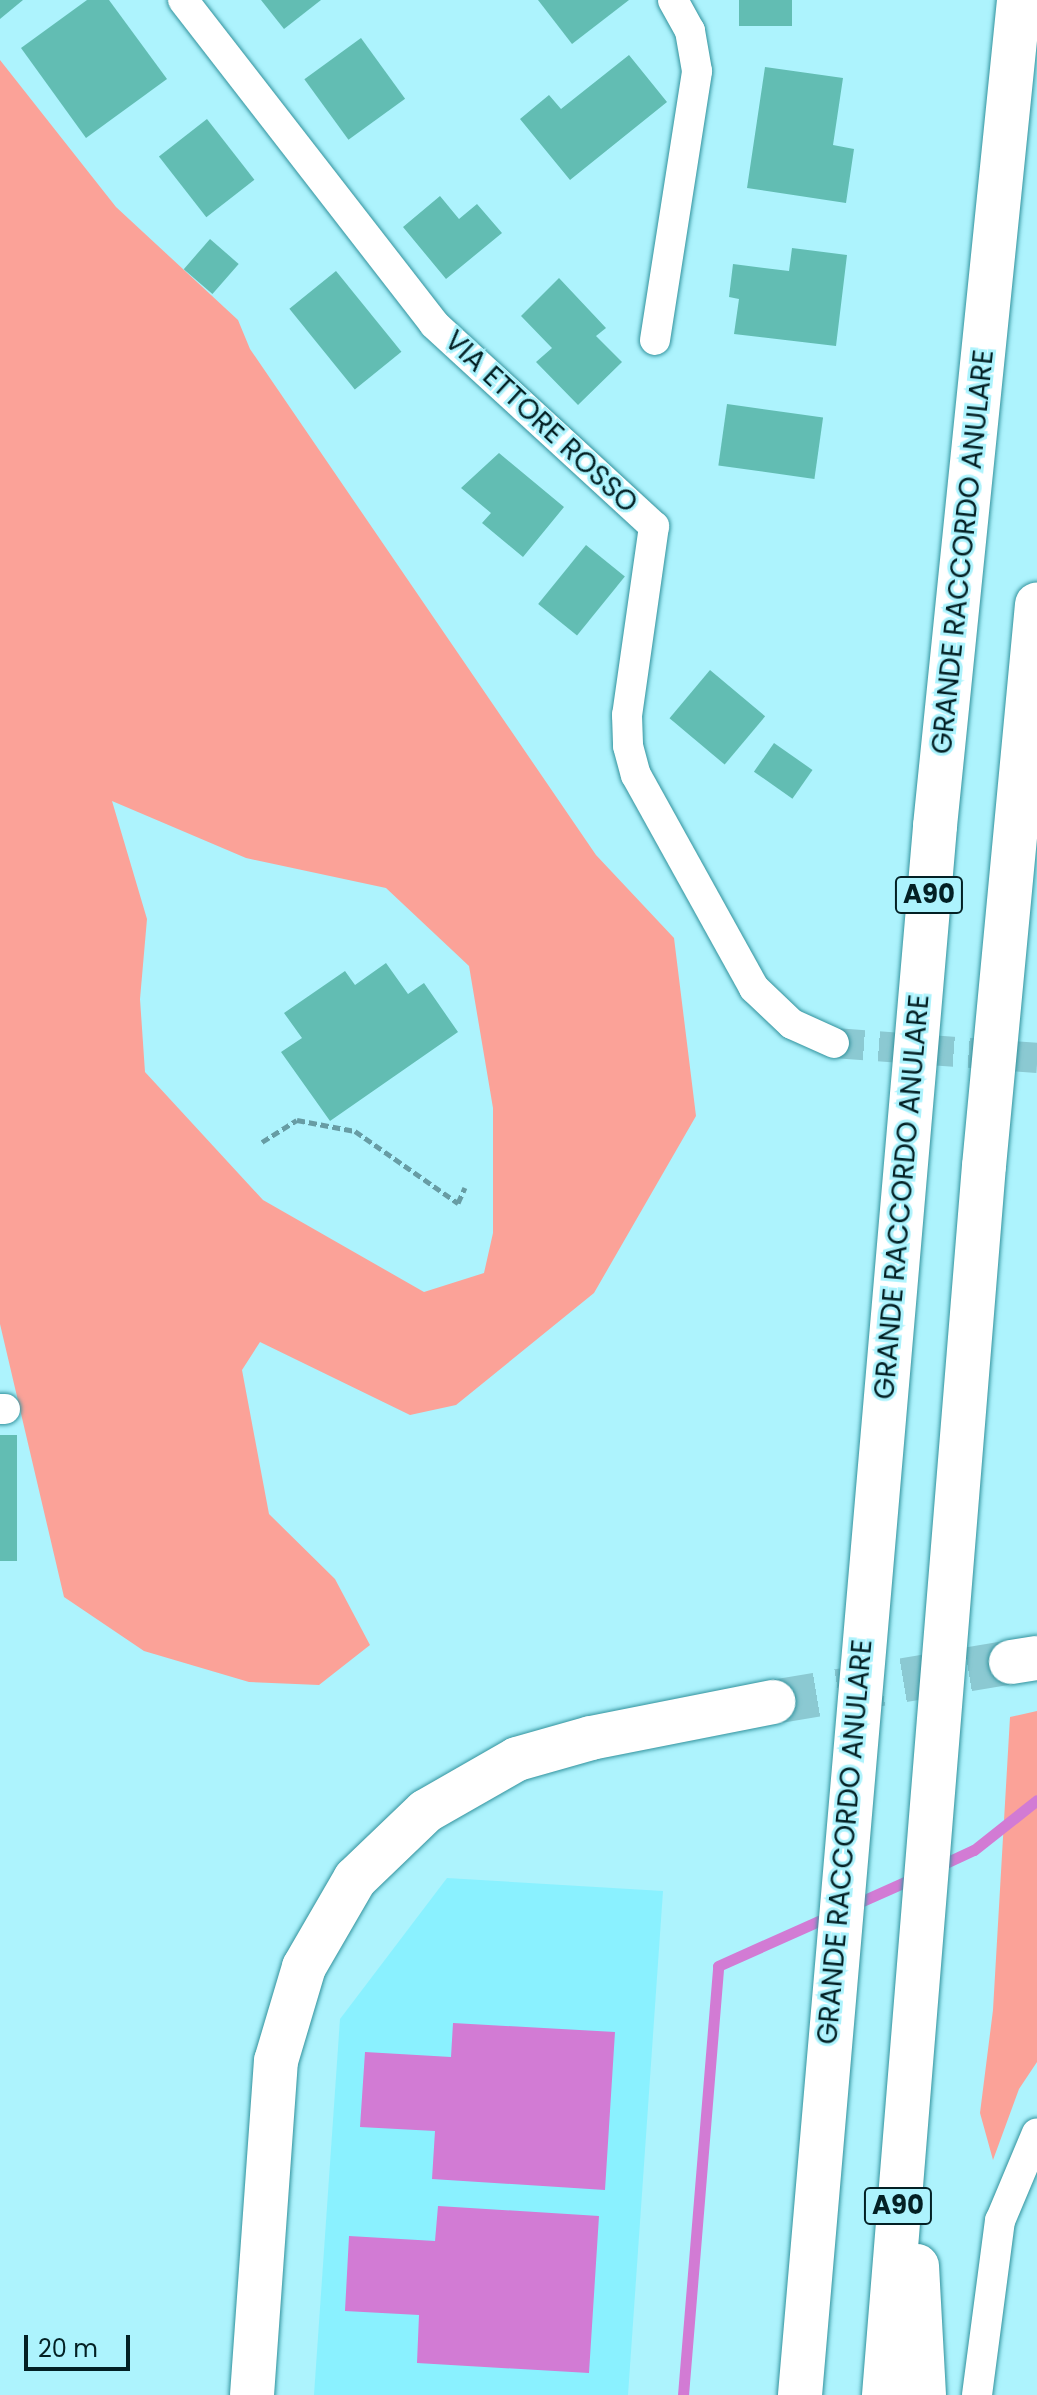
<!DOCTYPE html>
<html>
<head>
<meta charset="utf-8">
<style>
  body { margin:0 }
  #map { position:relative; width:1037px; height:2395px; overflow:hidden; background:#adf3fd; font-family:Poppins,sans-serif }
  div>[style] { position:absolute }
  .built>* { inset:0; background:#8af1ff }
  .green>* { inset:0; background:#fba298 }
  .water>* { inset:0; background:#d27bd4 }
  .stream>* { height:11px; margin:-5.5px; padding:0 5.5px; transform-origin:5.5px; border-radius:5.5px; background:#d27bd4 }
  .building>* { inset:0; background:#62bdb3; transform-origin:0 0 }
  .minor-tunnel>* { height:30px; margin-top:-15px; transform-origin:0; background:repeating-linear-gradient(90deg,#8bc9d2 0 30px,transparent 0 45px) }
  .secondary-tunnel>* { height:44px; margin-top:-22px; transform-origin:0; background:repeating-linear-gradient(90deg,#8bc9d2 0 44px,transparent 0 66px) }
  .path>* { height:5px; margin-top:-2.5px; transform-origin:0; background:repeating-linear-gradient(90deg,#679ca4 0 8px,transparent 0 12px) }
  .roads { filter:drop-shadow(0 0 2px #32929d) drop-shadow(0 0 2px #32929d) }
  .minor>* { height:30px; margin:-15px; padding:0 15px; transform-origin:15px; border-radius:15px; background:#fff }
  .secondary>* { height:44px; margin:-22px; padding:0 22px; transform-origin:22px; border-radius:22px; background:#fff }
  .motorway>* { height:44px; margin:-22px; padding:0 22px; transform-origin:22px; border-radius:22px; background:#fff }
  span { translate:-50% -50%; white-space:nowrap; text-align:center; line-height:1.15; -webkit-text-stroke:6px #adf3fd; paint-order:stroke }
  .shield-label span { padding:2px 6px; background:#adf3fd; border:2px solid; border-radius:6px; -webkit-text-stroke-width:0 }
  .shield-label { font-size:26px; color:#032024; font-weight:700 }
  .street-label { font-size:28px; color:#032024 }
  .scale { position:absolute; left:24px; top:2335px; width:106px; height:36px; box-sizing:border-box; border:4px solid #032024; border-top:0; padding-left:10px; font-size:24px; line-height:28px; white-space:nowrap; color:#032024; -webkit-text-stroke:6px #adf3fd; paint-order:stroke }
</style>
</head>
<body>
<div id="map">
  <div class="built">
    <div style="clip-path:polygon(447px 1878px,663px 1891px,628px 2395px,314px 2395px,340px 2019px)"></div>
  </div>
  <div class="green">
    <div style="clip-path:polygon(evenodd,0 60px,116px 207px,238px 320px,250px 349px,596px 855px,674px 938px,696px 1116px,594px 1293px,456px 1405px,410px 1415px,260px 1342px,242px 1370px,269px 1514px,335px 1579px,370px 1645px,319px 1685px,249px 1682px,144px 1651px,64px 1597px,0 1324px,0 60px,112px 801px,246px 858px,386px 888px,469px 966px,493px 1108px,493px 1233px,484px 1273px,424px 1292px,263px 1200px,145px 1072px,140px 999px,147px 919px,112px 801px)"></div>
    <div style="clip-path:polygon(1037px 1711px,1037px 2062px,1019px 2089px,993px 2160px,980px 2113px,993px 2010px,1010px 1717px)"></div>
  </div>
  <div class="water">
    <div style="clip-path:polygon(453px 2023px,615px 2032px,605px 2190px,432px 2179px,435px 2131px,360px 2127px,365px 2052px,451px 2057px)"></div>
    <div style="clip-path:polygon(438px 2206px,599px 2216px,589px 2373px,417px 2363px,419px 2315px,345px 2311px,349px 2236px,435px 2241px)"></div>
  </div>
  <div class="stream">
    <div style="left:939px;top:1866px;width:38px;rotate:-25deg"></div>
    <div style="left:974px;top:1850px;width:80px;rotate:-38.4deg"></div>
    <div style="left:851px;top:1906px;width:71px;rotate:-24deg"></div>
    <div style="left:683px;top:2395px;width:430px;rotate:-85.3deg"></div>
    <div style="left:718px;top:1966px;width:125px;rotate:-24.1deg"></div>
  </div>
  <div class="building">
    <div style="clip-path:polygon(0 0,23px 0,0 19px)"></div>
    <div style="clip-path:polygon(87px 0,109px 0,167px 79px,86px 138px,21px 48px)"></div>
    <div style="clip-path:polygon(261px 0,321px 0,284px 29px)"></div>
    <div style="clip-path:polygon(538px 0,629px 0,572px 44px)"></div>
    <div style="left:739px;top:0;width:53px;height:26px"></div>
    <div style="left:361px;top:38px;width:75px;height:70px;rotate:54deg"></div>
    <div style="clip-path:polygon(629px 55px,667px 102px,570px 180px,520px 119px,549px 95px,561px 109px)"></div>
    <div style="clip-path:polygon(765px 67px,843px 78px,833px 145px,854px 149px,846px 203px,747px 188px)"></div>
    <div style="left:207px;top:119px;width:77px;height:61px;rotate:52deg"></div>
    <div style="clip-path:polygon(440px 196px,459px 219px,477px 204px,502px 233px,446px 279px,403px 227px)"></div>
    <div style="left:210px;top:239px;width:38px;height:40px;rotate:41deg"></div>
    <div style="clip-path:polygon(792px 248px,847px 255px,836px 346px,734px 334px,739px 299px,729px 297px,733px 264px,789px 271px)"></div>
    <div style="left:336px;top:271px;width:104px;height:60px;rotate:51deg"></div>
    <div style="clip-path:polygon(559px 278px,606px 328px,596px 336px,622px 362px,578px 405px,536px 362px,552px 348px,521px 316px)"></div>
    <div style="left:727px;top:404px;width:97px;height:62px;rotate:8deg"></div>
    <div style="clip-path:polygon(499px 453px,564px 507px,523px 557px,482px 523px,491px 513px,461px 488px)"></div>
    <div style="left:586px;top:545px;width:50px;height:76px;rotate:39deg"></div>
    <div style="left:710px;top:670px;width:72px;height:63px;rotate:40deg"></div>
    <div style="left:774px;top:743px;width:47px;height:35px;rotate:35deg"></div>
    <div style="clip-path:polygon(386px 963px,408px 994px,424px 983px,458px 1032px,330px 1121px,281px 1052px,302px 1038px,284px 1013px,345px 971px,355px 985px)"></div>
    <div style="left:0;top:1435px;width:17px;height:126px"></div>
  </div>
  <div class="minor-tunnel">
    <div style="left:834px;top:1043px;width:204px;rotate:4.2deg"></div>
  </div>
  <div class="secondary-tunnel">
    <div style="left:773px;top:1702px;width:241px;rotate:-9.5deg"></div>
  </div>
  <div class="path">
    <div style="left:262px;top:1142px;width:41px;rotate:-32.2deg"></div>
    <div style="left:297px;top:1120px;width:59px;rotate:10.7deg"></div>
    <div style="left:355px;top:1131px;width:126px;rotate:35deg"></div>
    <div style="left:458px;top:1203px;width:17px;rotate:-66deg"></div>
  </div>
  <div class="roads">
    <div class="minor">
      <div style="left:183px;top:0;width:410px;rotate:52.2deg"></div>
      <div style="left:434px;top:324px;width:299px;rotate:42.6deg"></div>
      <div style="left:654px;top:526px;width:191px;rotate:98.1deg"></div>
      <div style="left:627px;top:715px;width:31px;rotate:88deg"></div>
      <div style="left:628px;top:746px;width:30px;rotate:75deg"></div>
      <div style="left:636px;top:775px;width:244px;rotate:61deg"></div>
      <div style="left:754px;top:988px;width:52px;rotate:43.5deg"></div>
      <div style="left:792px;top:1024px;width:46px;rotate:24.3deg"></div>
      <div style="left:655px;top:340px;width:272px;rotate:-81.1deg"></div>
      <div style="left:697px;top:71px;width:41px;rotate:-99.9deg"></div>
      <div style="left:690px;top:31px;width:35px;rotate:-119deg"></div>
      <div style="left:0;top:1409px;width:5px"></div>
      <div style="left:977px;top:2395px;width:176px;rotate:-82.5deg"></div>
      <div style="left:1000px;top:2221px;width:95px;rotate:-67.2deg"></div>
    </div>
    <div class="secondary">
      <div style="left:1011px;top:1662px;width:26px;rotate:-9deg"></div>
      <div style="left:252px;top:2395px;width:335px;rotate:-85.9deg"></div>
      <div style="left:276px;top:2061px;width:98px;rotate:-73.4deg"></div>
      <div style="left:304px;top:1967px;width:102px;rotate:-59.9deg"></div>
      <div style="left:355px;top:1879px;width:98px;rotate:-43.8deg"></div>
      <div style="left:426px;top:1811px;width:105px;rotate:-29.7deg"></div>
      <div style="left:517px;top:1759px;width:77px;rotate:-15.8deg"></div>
      <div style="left:591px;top:1738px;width:186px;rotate:-11.2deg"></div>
    </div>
    <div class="motorway">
      <div style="left:917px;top:2266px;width:129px;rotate:86.9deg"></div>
      <div style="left:800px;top:2395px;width:1575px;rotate:-85.08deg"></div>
      <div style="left:935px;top:826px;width:830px;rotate:-84.19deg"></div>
      <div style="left:884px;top:2395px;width:1233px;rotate:-85.35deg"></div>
      <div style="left:984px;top:1166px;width:564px;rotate:-84.61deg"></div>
    </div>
  </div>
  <div class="shield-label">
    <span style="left:929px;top:895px">A90</span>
    <span style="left:898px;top:2206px">A90</span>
  </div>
  <div class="street-label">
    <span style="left:541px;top:422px;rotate:43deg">VIA ETTORE ROSSO</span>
    <span style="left:963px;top:552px;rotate:-84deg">GRANDE RACCORDO ANULARE</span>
    <span style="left:902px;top:1197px;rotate:-85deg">GRANDE RACCORDO ANULARE</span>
    <span style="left:845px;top:1842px;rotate:-85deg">GRANDE RACCORDO ANULARE</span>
  </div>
  <div class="scale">20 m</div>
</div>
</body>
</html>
